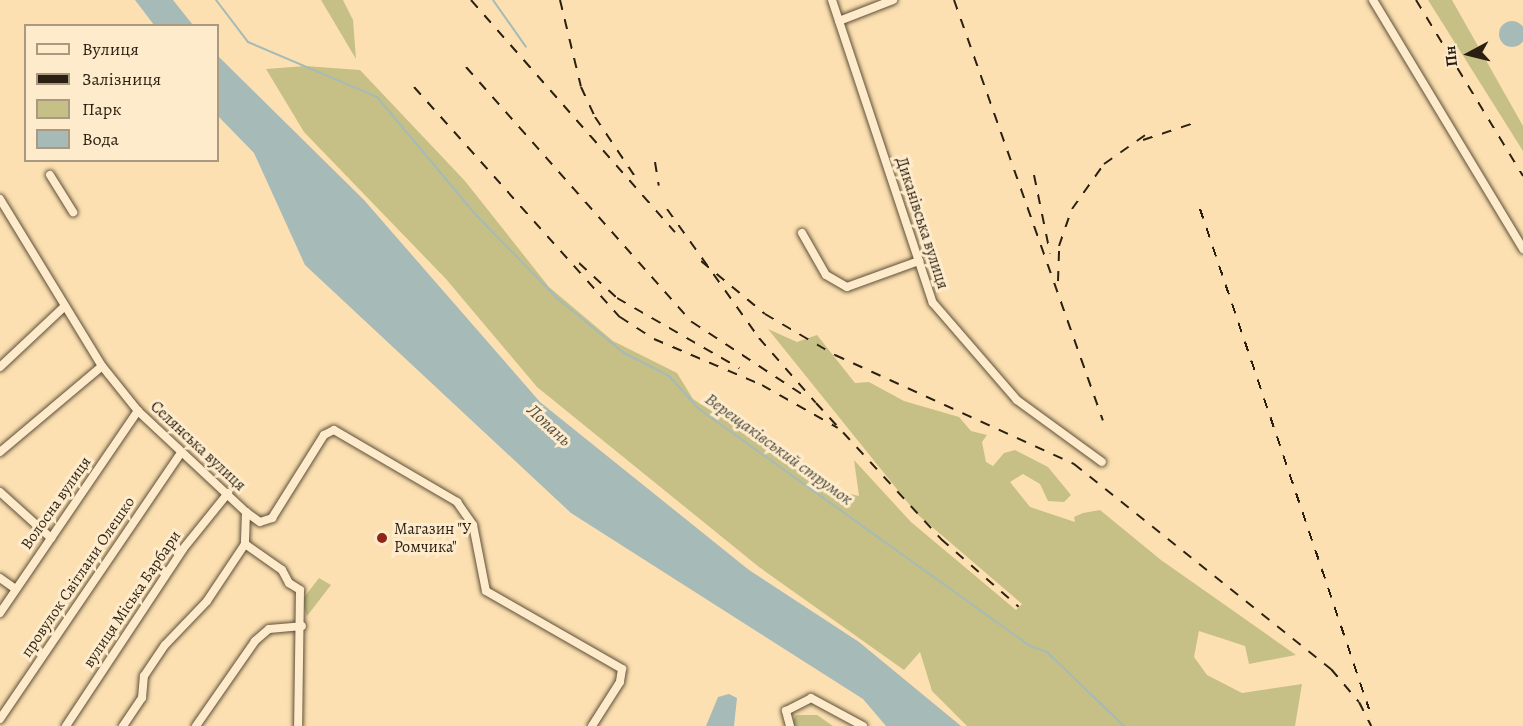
<!DOCTYPE html>
<html>
<head>
<meta charset="utf-8">
<style>
  body { margin:0 }
  #map { position:relative; width:1523px; height:726px; overflow:hidden; background:#fce0b1; font-family:Alegreya,serif }
  div>[style] { position:absolute }
  .green>* { inset:0; background:#c7c086 }
  .water>* { inset:0; background:#a6bab8 }
  .round { border-radius:50% }
  .stream>* { height:2px; margin:-1px; padding:0 1px; transform-origin:1px; border-radius:1px; background:#a6bab8 }
  .roads { filter:drop-shadow(0 0 2px #5e4f39) drop-shadow(0 0 2px #5e4f39) }
  .minor>* { height:8px; margin:-4px; padding:0 4px; transform-origin:4px; border-radius:4px; background:#fdebcc }
  .rail>* { height:2px; margin-top:-1px; transform-origin:0; background:repeating-linear-gradient(90deg,#2a1f11 0 10px,transparent 0 20px) }
  .dots>* { width:16px; height:16px; translate:-50% -50%; box-sizing:border-box; border:3px solid #fdebcc; border-radius:50% }
  span { translate:-50% -50%; white-space:nowrap; text-align:center; line-height:1.15; -webkit-text-stroke:6px #fdebcc; paint-order:stroke }
  .street-label { font-size:16px; color:#2a1f11 }
  .poi-label { font-size:16px; color:#2a1f11 }
  .left { translate:0 -50%; text-align:left }
  .water-label { font-size:18px; color:#4f4e43; font-style:italic }
  .legend { position:absolute; left:24px; top:24px; width:195px; height:138px; box-sizing:border-box; background:#fdebcc; border:2px solid #a99981; margin:0; padding:8px 10px; list-style:none; font-size:18px; color:#2a1f11 }
  .legend li { display:flex; align-items:center; gap:12px; height:30px }
  .legend b { width:30px; border:2px solid #a99981 }
  .north { position:absolute; left:1439px; top:24px; width:60px; height:60px; -webkit-text-stroke:4px #fdebcc; paint-order:stroke; rotate:263deg; font-size:16px; font-weight:700; line-height:24px; text-align:center; color:#2a1f11 }
  .north::after { content:''; display:block; margin:auto; width:21px; height:27px; background:#2a1f11; clip-path:polygon(50% 0,100% 100%,50% 72%,0 100%) }
</style>
</head>
<body>
<div id="map">
  <div class="green">
    <div style="clip-path:polygon(321px 0,343px 0,353px 20px,356px 59px)"></div>
    <div style="clip-path:polygon(1428px 0,1452px 0,1523px 126px,1523px 151px)"></div>
    <div style="clip-path:polygon(305px 66px,360px 70px,465px 181px,549px 287px,613px 341px,677px 373px,693px 399px,836px 491px,859px 496px,854px 460px,911px 522px,1016px 610px,1022px 604px,917px 514px,768px 329px,797px 342px,817px 335px,855px 383px,869px 382px,904px 401px,959px 417px,971px 431px,987px 435px,982px 442px,986px 462px,993px 466px,1004px 453px,1015px 450px,1048px 467px,1071px 495px,1064px 502px,1048px 501px,1040px 484px,1023px 474px,1010px 482px,1030px 507px,1075px 522px,1074px 517px,1083px 513px,1100px 510px,1161px 560px,1296px 655px,1249px 664px,1245px 646px,1199px 631px,1194px 657px,1207px 675px,1242px 693px,1302px 684px,1295px 726px,967px 726px,932px 691px,920px 652px,904px 670px,759px 567px,537px 387px,446px 279px,304px 132px,266px 69px)"></div>
    <div style="clip-path:polygon(319px 578px,331px 585px,307px 616px,302px 600px)"></div>
    <div style="clip-path:polygon(796px 715px,817px 715px,833px 726px,790px 726px)"></div>
  </div>
  <div class="water">
    <div style="clip-path:polygon(135px 0,173px 0,193px 25px,154px 25px)"></div>
    <div class="round" style="left:1499px;top:21px;width:26px;height:26px"></div>
    <div style="clip-path:polygon(218px 56px,364px 200px,540px 402px,749px 570px,859px 642px,961px 726px,886px 726px,863px 699px,571px 513px,305px 265px,254px 153px,218px 116px)"></div>
    <div style="clip-path:polygon(729px 694px,737px 698px,734px 726px,706px 726px,718px 697px)"></div>
  </div>
  <div class="stream">
    <div style="left:216px;top:0;width:53px;rotate:52.7deg"></div>
    <div style="left:248px;top:42px;width:140px;rotate:23.1deg"></div>
    <div style="left:377px;top:97px;width:155px;rotate:50deg"></div>
    <div style="left:477px;top:216px;width:115px;rotate:45.7deg"></div>
    <div style="left:557px;top:298px;width:87px;rotate:39.4deg"></div>
    <div style="left:624px;top:353px;width:51px;rotate:27.1deg"></div>
    <div style="left:669px;top:376px;width:45px;rotate:47.7deg"></div>
    <div style="left:699px;top:409px;width:407px;rotate:35.6deg"></div>
    <div style="left:1030px;top:646px;width:18px;rotate:19deg"></div>
    <div style="left:1047px;top:652px;width:107px;rotate:43.9deg"></div>
    <div style="left:493px;top:0;width:57px;rotate:54.9deg"></div>
  </div>
  <div class="roads">
    <div class="minor">
      <div style="left:832px;top:0;width:319px;rotate:71.6deg"></div>
      <div style="left:933px;top:303px;width:128px;rotate:49.1deg"></div>
      <div style="left:1017px;top:400px;width:105px;rotate:36.1deg"></div>
      <div style="left:1373px;top:0;width:291px;rotate:58.9deg"></div>
      <div style="left:839px;top:21px;width:58px;rotate:-21.3deg"></div>
      <div style="left:50px;top:175px;width:44px;rotate:58.1deg"></div>
      <div style="left:0;top:199px;width:196px;rotate:58.6deg"></div>
      <div style="left:102px;top:366px;width:58px;rotate:51.3deg"></div>
      <div style="left:138px;top:411px;width:148px;rotate:43.1deg"></div>
      <div style="left:246px;top:512px;width:32px;rotate:92deg"></div>
      <div style="left:245px;top:544px;width:45px;rotate:35.1deg"></div>
      <div style="left:282px;top:570px;width:15px;rotate:62deg"></div>
      <div style="left:289px;top:583px;width:13px;rotate:32deg"></div>
      <div style="left:300px;top:590px;width:136px;rotate:90.8deg"></div>
      <div style="left:802px;top:233px;width:48px;rotate:60.3deg"></div>
      <div style="left:826px;top:275px;width:24px;rotate:30deg"></div>
      <div style="left:847px;top:287px;width:77px;rotate:-19.9deg"></div>
      <div style="left:0;top:367px;width:88px;rotate:-43.2deg"></div>
      <div style="left:0;top:452px;width:133px;rotate:-40.1deg"></div>
      <div style="left:0;top:492px;width:69px;rotate:42deg"></div>
      <div style="left:246px;top:512px;width:17px;rotate:36deg"></div>
      <div style="left:260px;top:522px;width:13px;rotate:-18deg"></div>
      <div style="left:272px;top:518px;width:98px;rotate:-57.9deg"></div>
      <div style="left:324px;top:435px;width:11px;rotate:-27deg"></div>
      <div style="left:334px;top:430px;width:143px;rotate:30.3deg"></div>
      <div style="left:457px;top:502px;width:28px;rotate:55deg"></div>
      <div style="left:473px;top:525px;width:67px;rotate:78.9deg"></div>
      <div style="left:486px;top:591px;width:157px;rotate:29.8deg"></div>
      <div style="left:622px;top:669px;width:13px;rotate:99deg"></div>
      <div style="left:620px;top:682px;width:52px;rotate:122.5deg"></div>
      <div style="left:0;top:578px;width:16px;rotate:35deg"></div>
      <div style="left:0;top:613px;width:245px;rotate:-55.7deg"></div>
      <div style="left:0;top:719px;width:322px;rotate:-55.8deg"></div>
      <div style="left:66px;top:726px;width:212px;rotate:-56.5deg"></div>
      <div style="left:183px;top:549px;width:72px;rotate:-51.2deg"></div>
      <div style="left:123px;top:726px;width:34px;rotate:-56deg"></div>
      <div style="left:142px;top:698px;width:22px;rotate:-85deg"></div>
      <div style="left:144px;top:676px;width:37px;rotate:-56deg"></div>
      <div style="left:165px;top:645px;width:61px;rotate:-46.3deg"></div>
      <div style="left:207px;top:601px;width:69px;rotate:-56.3deg"></div>
      <div style="left:196px;top:726px;width:103px;rotate:-55.2deg"></div>
      <div style="left:255px;top:641px;width:18px;rotate:-41deg"></div>
      <div style="left:269px;top:629px;width:33px;rotate:-5deg"></div>
      <div style="left:790px;top:726px;width:16px;rotate:-105deg"></div>
      <div style="left:786px;top:711px;width:28px;rotate:-27deg"></div>
      <div style="left:811px;top:698px;width:59px;rotate:28.3deg"></div>
    </div>
  </div>
  <div class="rail">
    <div style="left:471px;top:0;width:309px;rotate:48.7deg"></div>
    <div style="left:560px;top:0;width:89px;rotate:76.4deg"></div>
    <div style="left:581px;top:87px;width:33px;rotate:65deg"></div>
    <div style="left:595px;top:117px;width:70px;rotate:56.1deg"></div>
    <div style="left:954px;top:0;width:446px;rotate:70.5deg"></div>
    <div style="left:1416px;top:0;width:206px;rotate:58.7deg"></div>
    <div style="left:466px;top:67px;width:341px;rotate:48.5deg"></div>
    <div style="left:692px;top:322px;width:133px;rotate:33.3deg"></div>
    <div style="left:414px;top:87px;width:309px;rotate:48.2deg"></div>
    <div style="left:620px;top:317px;width:40px;rotate:32.9deg"></div>
    <div style="left:654px;top:339px;width:117px;rotate:23.1deg"></div>
    <div style="left:762px;top:385px;width:87px;rotate:29.5deg"></div>
    <div style="left:1143px;top:140px;width:51px;rotate:-18.4deg"></div>
    <div style="left:655px;top:162px;width:24px;rotate:81deg"></div>
    <div style="left:1034px;top:175px;width:80px;rotate:78.4deg"></div>
    <div style="left:667px;top:209px;width:158px;rotate:54.5deg"></div>
    <div style="left:759px;top:338px;width:86px;rotate:48.8deg"></div>
    <div style="left:816px;top:403px;width:185px;rotate:47.4deg"></div>
    <div style="left:941px;top:539px;width:103px;rotate:41.1deg"></div>
    <div style="left:1200px;top:209px;width:528px;rotate:71.32deg"></div>
    <div style="left:701px;top:261px;width:83px;rotate:39.6deg"></div>
    <div style="left:765px;top:314px;width:81px;rotate:30.4deg"></div>
    <div style="left:835px;top:355px;width:263px;rotate:24.5deg"></div>
    <div style="left:1074px;top:464px;width:329px;rotate:38.6deg"></div>
    <div style="left:1331px;top:669px;width:43px;rotate:49.7deg"></div>
    <div style="left:1359px;top:702px;width:27px;rotate:63deg"></div>
    <div style="left:579px;top:263px;width:52px;rotate:42.6deg"></div>
    <div style="left:617px;top:298px;width:141px;rotate:29.8deg"></div>
    <div style="left:1058px;top:281px;width:35px;rotate:-88deg"></div>
    <div style="left:1059px;top:246px;width:39px;rotate:-71deg"></div>
    <div style="left:1072px;top:209px;width:55px;rotate:-54.6deg"></div>
    <div style="left:1104px;top:164px;width:57px;rotate:-35.1deg"></div>
  </div>
  <div class="dots">
    <div style="left:382px;top:538px;background:#8f2418"></div>
  </div>
  <div class="street-label">
    <span style="left:922px;top:223px;rotate:72deg">Диканівська вулиця</span>
    <span style="left:198px;top:446px;rotate:43deg">Селянська вулиця</span>
    <span style="left:56px;top:503px;rotate:-55deg">Волосна вулиця</span>
    <span style="left:78px;top:577px;rotate:-56deg">провулок Світлани Олешко</span>
    <span style="left:132px;top:599px;rotate:-56deg">вулиця Міська Барбари</span>
  </div>
  <div class="poi-label">
    <span class="left" style="left:394px;top:538px">Магазин "У<br>Ромчика"</span>
  </div>
  <div class="water-label">
    <span style="left:549px;top:425px;rotate:43deg">Лопань</span>
    <span style="left:779px;top:449px;rotate:36deg">Верещаківський струмок</span>
  </div>
  <ul class="legend">
  <li><b style="height:8px;background:#fdebcc"></b>Вулиця</li>
  <li><b style="height:8px;background:#2a1f11"></b>Залізниця</li>
  <li><b style="height:16px;background:#c7c086"></b>Парк</li>
  <li><b style="height:16px;background:#a6bab8"></b>Вода</li>
  </ul>
  <div class="north">Пн</div>
</div>
</body>
</html>
